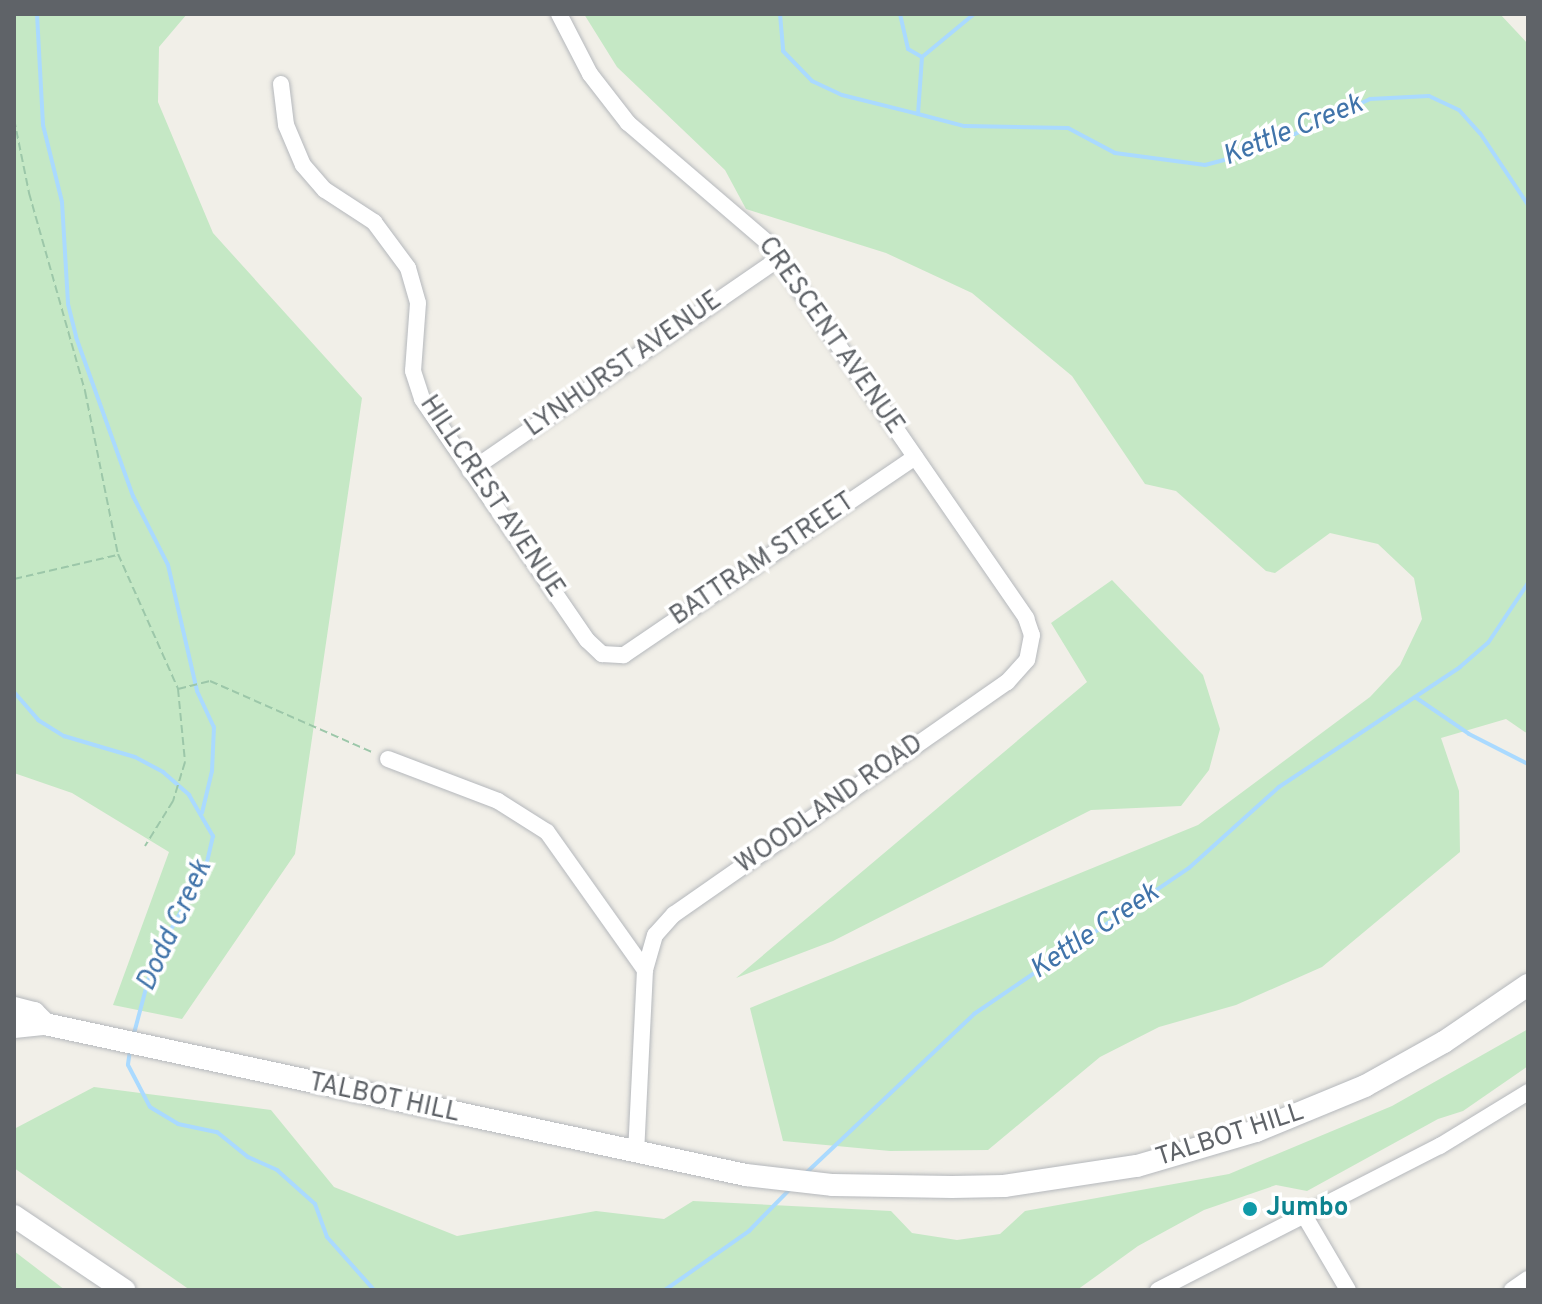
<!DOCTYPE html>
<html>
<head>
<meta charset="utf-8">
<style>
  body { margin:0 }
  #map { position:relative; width:1542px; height:1304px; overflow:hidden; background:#f1efe8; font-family:Overpass,sans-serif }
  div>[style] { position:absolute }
  .green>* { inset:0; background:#c5e8c5 }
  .stream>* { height:4px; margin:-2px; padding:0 2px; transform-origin:2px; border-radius:2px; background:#aadaff }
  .path>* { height:2px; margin-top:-1px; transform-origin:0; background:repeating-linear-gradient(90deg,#9cc7a9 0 8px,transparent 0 12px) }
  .roads { filter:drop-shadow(0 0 2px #b5b8bc) drop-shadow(0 0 2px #b5b8bc) }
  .street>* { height:16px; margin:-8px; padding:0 8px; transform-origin:8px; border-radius:8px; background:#fff }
  .secondary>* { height:22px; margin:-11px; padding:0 11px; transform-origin:11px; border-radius:11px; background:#fff }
  .dots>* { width:22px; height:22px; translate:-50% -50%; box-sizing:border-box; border:4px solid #fff; border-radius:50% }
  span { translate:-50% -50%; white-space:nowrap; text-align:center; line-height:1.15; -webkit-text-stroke:7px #fff; paint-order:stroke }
  .street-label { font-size:26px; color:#5f6368 }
  .culture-label { font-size:26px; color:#0d838f; font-weight:700 }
  .left { translate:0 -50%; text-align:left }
  .water-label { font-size:28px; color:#4174aa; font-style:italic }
  .frame { position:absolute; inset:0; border:16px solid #5f6368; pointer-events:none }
</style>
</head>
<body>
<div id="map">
  <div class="green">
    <div style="clip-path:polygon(14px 14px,187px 14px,159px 47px,158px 102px,213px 233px,362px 398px,295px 854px,182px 1019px,113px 1005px,169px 852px,72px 793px,14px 773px)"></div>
    <div style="clip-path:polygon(584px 14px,1500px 14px,1528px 44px,1528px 734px,1506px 719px,1441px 738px,1459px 791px,1460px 852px,1322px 967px,1236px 1005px,1159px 1027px,1100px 1057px,988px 1150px,890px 1151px,783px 1141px,750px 1008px,1198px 825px,1370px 697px,1400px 665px,1422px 619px,1414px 578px,1378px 544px,1330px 533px,1275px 573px,1266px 571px,1176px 491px,1145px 484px,1072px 376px,972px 293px,886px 253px,746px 209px,725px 170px,617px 67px)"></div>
    <div style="clip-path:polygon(1112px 580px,1203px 675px,1220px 729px,1209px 770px,1181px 806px,1091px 810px,833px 941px,736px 978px,1087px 682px,1051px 623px)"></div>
    <div style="clip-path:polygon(1528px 1029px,1528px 1066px,1463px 1111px,1438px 1119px,1307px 1191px,1276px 1185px,1204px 1210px,1138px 1246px,1077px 1290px,190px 1290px,14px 1168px,14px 1129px,94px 1087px,271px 1110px,334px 1187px,457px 1236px,596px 1211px,664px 1219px,693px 1201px,891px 1211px,912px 1233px,957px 1240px,1000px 1234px,1025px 1211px,1229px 1174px,1392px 1106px)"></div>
    <div style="clip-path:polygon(14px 1251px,65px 1290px,14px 1290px)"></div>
  </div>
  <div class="stream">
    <div style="left:37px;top:14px;width:111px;rotate:86.9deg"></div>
    <div style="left:43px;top:125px;width:79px;rotate:76.1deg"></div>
    <div style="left:62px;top:202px;width:102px;rotate:86.6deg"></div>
    <div style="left:68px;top:304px;width:34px;rotate:76deg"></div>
    <div style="left:76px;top:337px;width:169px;rotate:70.3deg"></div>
    <div style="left:133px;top:496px;width:77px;rotate:63.1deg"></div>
    <div style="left:168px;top:565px;width:129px;rotate:77deg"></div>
    <div style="left:197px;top:691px;width:40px;rotate:65deg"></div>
    <div style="left:214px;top:727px;width:44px;rotate:92.6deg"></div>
    <div style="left:212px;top:771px;width:43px;rotate:103.4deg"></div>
    <div style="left:780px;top:14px;width:37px;rotate:85deg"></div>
    <div style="left:783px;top:51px;width:42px;rotate:46deg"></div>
    <div style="left:812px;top:81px;width:33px;rotate:25deg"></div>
    <div style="left:842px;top:95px;width:78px;rotate:14deg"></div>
    <div style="left:900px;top:14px;width:36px;rotate:77deg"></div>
    <div style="left:908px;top:49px;width:16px;rotate:30deg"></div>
    <div style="left:974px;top:14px;width:67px;rotate:140.4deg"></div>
    <div style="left:922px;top:57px;width:57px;rotate:94deg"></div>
    <div style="left:918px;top:114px;width:48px;rotate:14.6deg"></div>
    <div style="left:964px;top:126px;width:104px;rotate:1.1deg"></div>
    <div style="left:1068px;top:128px;width:53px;rotate:28deg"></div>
    <div style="left:1115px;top:153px;width:91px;rotate:7.6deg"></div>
    <div style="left:1205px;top:165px;width:55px;rotate:-14.8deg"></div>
    <div style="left:1258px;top:151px;width:123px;rotate:-24.9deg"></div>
    <div style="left:1370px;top:99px;width:59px;rotate:-2.9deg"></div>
    <div style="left:1429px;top:96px;width:33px;rotate:25deg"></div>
    <div style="left:1459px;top:110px;width:31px;rotate:48deg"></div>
    <div style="left:1480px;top:133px;width:87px;rotate:56.3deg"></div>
    <div style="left:14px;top:692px;width:37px;rotate:49deg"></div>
    <div style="left:38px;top:720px;width:31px;rotate:32deg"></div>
    <div style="left:64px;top:736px;width:74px;rotate:16.5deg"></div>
    <div style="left:135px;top:757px;width:32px;rotate:28deg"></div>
    <div style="left:163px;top:772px;width:35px;rotate:41deg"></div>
    <div style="left:189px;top:795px;width:48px;rotate:59.7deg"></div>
    <div style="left:213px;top:836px;width:31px;rotate:103deg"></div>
    <div style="left:206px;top:866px;width:110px;rotate:118.9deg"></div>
    <div style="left:153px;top:962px;width:78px;rotate:104.9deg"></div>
    <div style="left:1415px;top:697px;width:65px;rotate:34.4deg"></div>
    <div style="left:1469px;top:734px;width:66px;rotate:27deg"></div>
    <div style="left:130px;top:1050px;width:15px;rotate:98deg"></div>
    <div style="left:128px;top:1065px;width:47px;rotate:62.4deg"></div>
    <div style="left:150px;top:1107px;width:33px;rotate:31deg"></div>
    <div style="left:178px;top:1124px;width:40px;rotate:12deg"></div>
    <div style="left:217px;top:1132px;width:40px;rotate:39deg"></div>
    <div style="left:248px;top:1157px;width:32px;rotate:24deg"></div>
    <div style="left:277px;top:1170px;width:51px;rotate:41.8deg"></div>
    <div style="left:315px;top:1204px;width:35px;rotate:70deg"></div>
    <div style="left:327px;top:1237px;width:71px;rotate:48.4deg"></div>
    <div style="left:805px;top:1174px;width:233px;rotate:-43.4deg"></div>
    <div style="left:974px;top:1014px;width:260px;rotate:-34.2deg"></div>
    <div style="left:1189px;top:868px;width:121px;rotate:-42deg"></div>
    <div style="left:1279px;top:787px;width:217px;rotate:-33.5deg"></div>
    <div style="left:1460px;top:667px;width:37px;rotate:-41deg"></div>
    <div style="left:1488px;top:643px;width:72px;rotate:-56.3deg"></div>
    <div style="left:665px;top:1290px;width:103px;rotate:-35.1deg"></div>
    <div style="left:749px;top:1231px;width:59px;rotate:-45.7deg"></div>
  </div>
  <div class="path">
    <div style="left:14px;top:119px;width:76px;rotate:78.5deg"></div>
    <div style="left:29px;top:193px;width:206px;rotate:74.2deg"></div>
    <div style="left:85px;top:391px;width:166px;rotate:78.6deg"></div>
    <div style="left:118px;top:554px;width:148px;rotate:66deg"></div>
    <div style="left:178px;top:689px;width:73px;rotate:84.5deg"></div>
    <div style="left:185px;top:762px;width:41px;rotate:107.1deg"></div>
    <div style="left:173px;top:801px;width:53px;rotate:121.9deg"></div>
    <div style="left:14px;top:579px;width:106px;rotate:-13.1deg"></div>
    <div style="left:178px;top:689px;width:33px;rotate:-14deg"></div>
    <div style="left:210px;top:681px;width:177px;rotate:23.7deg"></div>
  </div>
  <div class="roads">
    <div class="street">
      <div style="left:559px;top:14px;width:68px;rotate:62.7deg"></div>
      <div style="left:590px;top:74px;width:62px;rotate:52.2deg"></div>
      <div style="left:628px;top:123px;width:183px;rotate:40.6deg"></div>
      <div style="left:767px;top:242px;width:457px;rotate:55.4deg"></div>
      <div style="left:1026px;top:618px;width:18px;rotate:71deg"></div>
      <div style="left:1032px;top:635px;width:25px;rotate:101deg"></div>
      <div style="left:1027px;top:660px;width:30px;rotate:132deg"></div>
      <div style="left:1007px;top:682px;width:406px;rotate:145.1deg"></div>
      <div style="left:674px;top:914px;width:28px;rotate:132deg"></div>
      <div style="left:655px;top:935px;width:36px;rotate:106deg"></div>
      <div style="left:645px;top:970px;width:184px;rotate:92.8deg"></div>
      <div style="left:281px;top:84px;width:41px;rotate:83deg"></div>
      <div style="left:286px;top:125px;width:43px;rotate:67deg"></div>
      <div style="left:303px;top:165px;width:33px;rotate:49deg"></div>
      <div style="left:325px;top:190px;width:59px;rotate:33.1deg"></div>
      <div style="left:374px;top:222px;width:57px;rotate:53.5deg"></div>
      <div style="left:408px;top:268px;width:36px;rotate:74deg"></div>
      <div style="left:418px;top:303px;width:68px;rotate:94.2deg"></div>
      <div style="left:413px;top:371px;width:29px;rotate:72deg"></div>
      <div style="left:422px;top:399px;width:292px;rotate:55.6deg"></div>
      <div style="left:587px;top:640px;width:21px;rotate:43deg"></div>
      <div style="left:602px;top:654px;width:22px;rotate:3deg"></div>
      <div style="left:624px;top:655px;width:352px;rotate:-34.2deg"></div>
      <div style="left:470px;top:471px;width:374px;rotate:-34.5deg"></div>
      <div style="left:388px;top:759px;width:118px;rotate:20.9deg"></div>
      <div style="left:498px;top:801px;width:58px;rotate:32.3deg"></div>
      <div style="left:547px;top:832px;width:169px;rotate:54.6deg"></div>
      <div style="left:1304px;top:1215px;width:87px;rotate:59.6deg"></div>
      <div style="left:1158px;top:1290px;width:317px;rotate:-27.1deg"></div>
      <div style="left:1440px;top:1146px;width:103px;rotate:-31.5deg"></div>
      <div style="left:1512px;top:1290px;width:19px;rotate:-35deg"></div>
    </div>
    <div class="secondary">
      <div style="left:14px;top:1008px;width:21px;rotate:14deg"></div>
      <div style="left:34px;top:1013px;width:16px;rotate:45deg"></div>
      <div style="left:14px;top:1027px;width:31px;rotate:-6deg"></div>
      <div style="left:45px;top:1024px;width:717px;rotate:12.16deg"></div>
      <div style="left:746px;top:1175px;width:88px;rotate:6.6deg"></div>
      <div style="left:833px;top:1185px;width:119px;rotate:1deg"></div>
      <div style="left:952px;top:1187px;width:52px;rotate:-1.1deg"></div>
      <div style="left:1004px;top:1186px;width:134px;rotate:-8.6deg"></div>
      <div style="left:1137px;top:1166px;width:124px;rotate:-16.4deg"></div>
      <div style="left:1256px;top:1131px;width:118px;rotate:-22.4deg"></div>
      <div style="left:1365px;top:1086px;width:90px;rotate:-29.1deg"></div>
      <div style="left:1444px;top:1042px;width:102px;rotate:-34.2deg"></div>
      <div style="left:14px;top:1216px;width:133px;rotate:33.9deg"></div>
    </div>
  </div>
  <div class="dots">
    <div style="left:1250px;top:1209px;background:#0f9aa8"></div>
  </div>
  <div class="street-label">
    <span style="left:830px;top:336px;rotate:55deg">CRESCENT AVENUE</span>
    <span style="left:624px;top:365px;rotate:-35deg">LYNHURST AVENUE</span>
    <span style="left:491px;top:497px;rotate:56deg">HILLCREST AVENUE</span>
    <span style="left:763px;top:560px;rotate:-34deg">BATTRAM STREET</span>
    <span style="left:830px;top:805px;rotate:-35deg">WOODLAND ROAD</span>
    <span style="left:384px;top:1099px;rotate:12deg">TALBOT HILL</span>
    <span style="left:1230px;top:1136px;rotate:-18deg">TALBOT HILL</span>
  </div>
  <div class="culture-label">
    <span class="left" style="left:1266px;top:1209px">Jumbo</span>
  </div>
  <div class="water-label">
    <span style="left:1293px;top:131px;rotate:-22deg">Kettle Creek</span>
    <span style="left:175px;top:926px;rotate:-65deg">Dodd Creek</span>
    <span style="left:1095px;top:932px;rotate:-34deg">Kettle Creek</span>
  </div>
  <div class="frame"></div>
</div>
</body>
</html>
